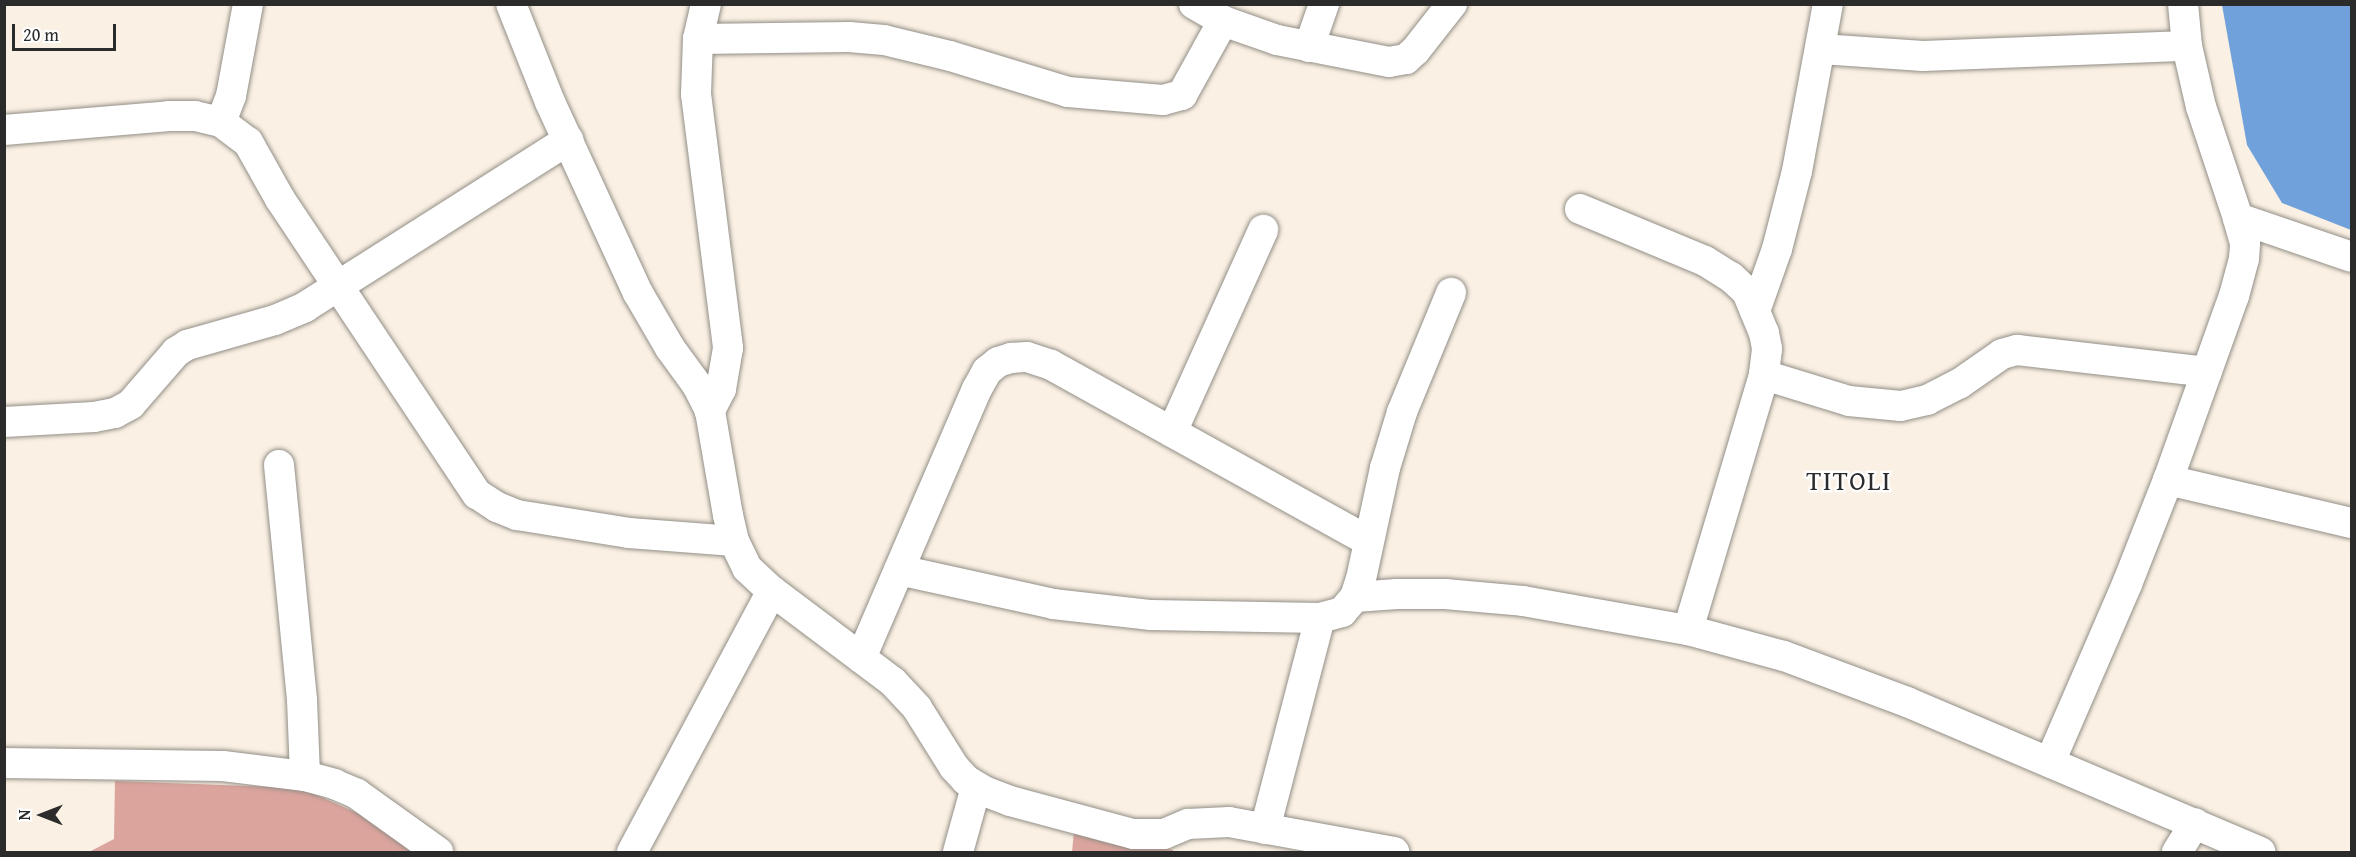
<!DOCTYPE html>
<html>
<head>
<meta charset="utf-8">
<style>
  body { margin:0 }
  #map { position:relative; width:2356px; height:857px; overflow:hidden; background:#faf0e3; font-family:"Gentium Book Plus",serif }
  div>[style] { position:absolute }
  .water>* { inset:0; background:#71a1db }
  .building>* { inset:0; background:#dba49d }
  .roads { filter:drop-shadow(0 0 2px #928e87) drop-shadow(0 0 2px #928e87) }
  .minor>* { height:30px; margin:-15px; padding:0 15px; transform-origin:15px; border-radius:15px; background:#fff }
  span { translate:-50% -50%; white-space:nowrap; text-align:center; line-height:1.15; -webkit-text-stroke:4.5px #fff; paint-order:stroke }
  .quarter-label { font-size:27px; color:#2b2b2b; letter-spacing:1.5px }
  .frame { position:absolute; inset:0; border:6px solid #2b2b2b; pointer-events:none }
  .north { position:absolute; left:12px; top:785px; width:60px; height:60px; -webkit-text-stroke:4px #fff; paint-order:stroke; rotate:270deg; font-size:16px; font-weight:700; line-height:24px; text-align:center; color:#2b2b2b }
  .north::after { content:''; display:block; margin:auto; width:21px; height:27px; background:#2b2b2b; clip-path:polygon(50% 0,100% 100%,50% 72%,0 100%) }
  .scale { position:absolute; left:12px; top:24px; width:104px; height:27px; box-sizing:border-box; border:3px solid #2b2b2b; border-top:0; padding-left:8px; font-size:18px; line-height:21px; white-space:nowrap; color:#2b2b2b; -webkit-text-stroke:4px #fff; paint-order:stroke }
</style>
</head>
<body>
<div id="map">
  <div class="water">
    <div style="clip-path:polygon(2222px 5px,2351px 5px,2351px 230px,2282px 203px,2247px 145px)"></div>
  </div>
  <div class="building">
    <div style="clip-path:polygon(115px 781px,301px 788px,373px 820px,415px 852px,89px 852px,114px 839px)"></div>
    <div style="clip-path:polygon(1074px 831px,1173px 850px,1173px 852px,1072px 852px)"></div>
  </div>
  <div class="roads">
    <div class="minor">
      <div style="left:511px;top:4px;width:105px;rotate:68.3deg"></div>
      <div style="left:550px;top:102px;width:210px;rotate:65.3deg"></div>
      <div style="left:638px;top:293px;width:64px;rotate:59.8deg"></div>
      <div style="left:670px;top:348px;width:46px;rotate:53.9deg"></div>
      <div style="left:697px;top:385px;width:29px;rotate:63deg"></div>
      <div style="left:710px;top:411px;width:106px;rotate:80.2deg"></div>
      <div style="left:728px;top:515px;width:27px;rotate:77deg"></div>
      <div style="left:734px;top:541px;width:30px;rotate:64deg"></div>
      <div style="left:747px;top:568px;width:34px;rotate:43deg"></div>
      <div style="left:772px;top:591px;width:151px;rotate:36.9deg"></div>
      <div style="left:893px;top:682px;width:35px;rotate:47deg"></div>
      <div style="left:917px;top:708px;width:70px;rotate:57.9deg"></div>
      <div style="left:954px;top:767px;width:18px;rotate:47deg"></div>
      <div style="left:966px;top:780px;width:21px;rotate:31deg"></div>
      <div style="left:984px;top:791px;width:28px;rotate:21deg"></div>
      <div style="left:1010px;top:801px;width:127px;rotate:15deg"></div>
      <div style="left:1133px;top:834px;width:31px"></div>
      <div style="left:1164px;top:834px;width:26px;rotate:-23deg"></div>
      <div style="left:1188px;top:824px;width:41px;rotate:-2.8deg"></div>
      <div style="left:1229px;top:822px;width:168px;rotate:10.3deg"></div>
      <div style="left:706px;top:4px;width:36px;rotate:103deg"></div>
      <div style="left:698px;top:39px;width:55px;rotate:92.1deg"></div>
      <div style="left:696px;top:94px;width:256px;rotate:82.8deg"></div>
      <div style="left:728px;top:348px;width:42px;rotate:99.7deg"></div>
      <div style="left:721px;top:389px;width:25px;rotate:117deg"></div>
      <div style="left:1194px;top:4px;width:34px;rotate:30deg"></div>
      <div style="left:1223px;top:21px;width:57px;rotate:19.4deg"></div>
      <div style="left:1277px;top:40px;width:114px;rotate:11.1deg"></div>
      <div style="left:1389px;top:62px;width:17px;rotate:-10deg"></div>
      <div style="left:1406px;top:59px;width:12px;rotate:-42deg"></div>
      <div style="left:1415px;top:51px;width:60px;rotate:-51.8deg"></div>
      <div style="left:698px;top:39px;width:151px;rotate:-0.8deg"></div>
      <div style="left:849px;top:37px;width:35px;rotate:5deg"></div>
      <div style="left:884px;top:40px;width:68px;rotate:13.6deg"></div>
      <div style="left:950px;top:56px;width:123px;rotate:17deg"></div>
      <div style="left:1068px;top:92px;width:95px;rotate:4.8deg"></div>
      <div style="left:1163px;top:100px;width:20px;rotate:-15deg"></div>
      <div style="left:1182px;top:95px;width:85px;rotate:-61deg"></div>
      <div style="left:1309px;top:47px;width:46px;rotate:-70.8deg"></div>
      <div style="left:1821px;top:49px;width:102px;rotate:3.9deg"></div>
      <div style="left:1923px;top:56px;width:264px;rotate:-2.2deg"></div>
      <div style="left:221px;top:122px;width:28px;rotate:-69deg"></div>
      <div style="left:231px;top:96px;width:94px;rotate:-79.5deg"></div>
      <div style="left:4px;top:130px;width:166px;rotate:-4.8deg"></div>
      <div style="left:169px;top:116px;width:26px"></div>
      <div style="left:195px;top:116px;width:27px;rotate:13deg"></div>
      <div style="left:221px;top:122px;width:34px;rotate:37deg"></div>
      <div style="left:248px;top:142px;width:65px;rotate:60.7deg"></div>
      <div style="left:280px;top:199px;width:355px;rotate:56.3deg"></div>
      <div style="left:477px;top:494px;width:24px;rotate:33deg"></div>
      <div style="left:497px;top:507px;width:22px;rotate:22deg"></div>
      <div style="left:517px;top:515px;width:113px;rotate:9.1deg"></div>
      <div style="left:629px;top:533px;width:105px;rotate:4.4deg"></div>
      <div style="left:1580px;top:209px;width:135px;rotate:22.6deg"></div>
      <div style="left:1705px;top:261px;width:31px;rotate:32deg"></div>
      <div style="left:1731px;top:277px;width:22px;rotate:43deg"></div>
      <div style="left:1747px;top:292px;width:44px;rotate:67.5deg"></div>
      <div style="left:1764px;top:333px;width:16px;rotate:79deg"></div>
      <div style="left:1767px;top:349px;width:26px;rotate:97deg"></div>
      <div style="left:1764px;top:375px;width:266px;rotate:106.6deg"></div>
      <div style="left:2238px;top:218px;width:120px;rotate:18.9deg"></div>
      <div style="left:1755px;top:311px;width:66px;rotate:-70.5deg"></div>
      <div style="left:1777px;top:249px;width:81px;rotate:-75.6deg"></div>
      <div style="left:1797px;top:171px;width:170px;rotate:-79.5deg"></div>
      <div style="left:1764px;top:375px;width:89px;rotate:17deg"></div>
      <div style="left:1849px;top:401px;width:52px;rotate:5.5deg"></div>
      <div style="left:1901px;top:406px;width:27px;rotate:-13deg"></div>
      <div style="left:1927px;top:400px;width:36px;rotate:-27deg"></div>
      <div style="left:1959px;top:384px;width:52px;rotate:-34.9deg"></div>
      <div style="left:2002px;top:354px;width:16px;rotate:-15deg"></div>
      <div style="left:2017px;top:350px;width:191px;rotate:6.6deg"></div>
      <div style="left:4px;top:422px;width:90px;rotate:-3.2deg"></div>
      <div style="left:94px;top:417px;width:21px;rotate:-11deg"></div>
      <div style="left:115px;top:413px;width:18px;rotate:-29deg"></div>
      <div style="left:131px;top:404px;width:69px;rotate:-49.1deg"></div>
      <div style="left:176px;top:352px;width:13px;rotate:-32deg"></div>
      <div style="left:187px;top:345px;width:91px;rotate:-15.9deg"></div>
      <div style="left:275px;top:320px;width:33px;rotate:-23deg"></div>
      <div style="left:305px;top:307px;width:312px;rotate:-32.4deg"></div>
      <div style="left:1172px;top:432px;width:222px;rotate:-65.7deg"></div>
      <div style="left:279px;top:465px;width:236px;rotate:84.4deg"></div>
      <div style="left:302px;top:700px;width:76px;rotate:87.7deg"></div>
      <div style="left:2168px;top:480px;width:189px;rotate:13.2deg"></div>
      <div style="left:899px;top:570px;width:158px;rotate:12.4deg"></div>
      <div style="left:1053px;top:604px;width:99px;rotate:6.4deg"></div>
      <div style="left:1151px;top:615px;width:169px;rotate:1deg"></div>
      <div style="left:1320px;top:618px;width:23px;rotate:-15deg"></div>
      <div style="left:1342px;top:612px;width:20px;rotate:-49deg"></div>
      <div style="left:1355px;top:597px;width:19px;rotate:-72deg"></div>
      <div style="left:1361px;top:579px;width:114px;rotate:-77.8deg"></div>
      <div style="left:1385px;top:468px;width:59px;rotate:-73.1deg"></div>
      <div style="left:1402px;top:412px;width:129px;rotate:-67.6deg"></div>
      <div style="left:1355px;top:597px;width:42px;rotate:-4.1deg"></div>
      <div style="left:1397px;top:594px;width:48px"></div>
      <div style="left:1445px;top:594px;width:78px;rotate:5.1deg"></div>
      <div style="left:1523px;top:601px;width:168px;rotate:10deg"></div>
      <div style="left:1688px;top:630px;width:99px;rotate:15.2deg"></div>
      <div style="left:1784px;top:656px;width:131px;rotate:20.5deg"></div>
      <div style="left:1907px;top:702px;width:384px;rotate:23deg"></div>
      <div style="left:861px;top:658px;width:293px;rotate:-66.7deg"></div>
      <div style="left:977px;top:389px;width:21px;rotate:-61deg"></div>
      <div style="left:987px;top:371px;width:14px;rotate:-39deg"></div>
      <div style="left:998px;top:362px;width:14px;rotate:-17deg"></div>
      <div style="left:1011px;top:358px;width:16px;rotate:-4deg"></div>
      <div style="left:1027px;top:357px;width:25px;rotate:18deg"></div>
      <div style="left:1051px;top:365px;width:361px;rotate:29deg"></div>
      <div style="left:2050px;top:762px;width:194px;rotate:-66.6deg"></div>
      <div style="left:2127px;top:584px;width:112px;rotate:-68.5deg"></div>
      <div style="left:2168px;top:480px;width:195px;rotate:-70.3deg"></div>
      <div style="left:2234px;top:296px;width:38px;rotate:-75deg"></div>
      <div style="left:2244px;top:259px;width:16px;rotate:-86deg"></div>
      <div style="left:2245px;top:243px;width:26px;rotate:-106deg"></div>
      <div style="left:2238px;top:218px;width:117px;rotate:-108.4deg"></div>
      <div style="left:2201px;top:107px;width:63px;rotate:-102.9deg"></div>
      <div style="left:2187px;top:46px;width:42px;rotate:-95.4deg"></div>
      <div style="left:4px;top:763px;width:219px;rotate:0.8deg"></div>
      <div style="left:223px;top:766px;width:83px;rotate:7deg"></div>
      <div style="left:305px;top:776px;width:30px;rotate:15deg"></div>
      <div style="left:334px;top:784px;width:25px;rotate:23deg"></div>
      <div style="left:357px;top:794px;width:100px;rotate:35.6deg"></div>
      <div style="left:1265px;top:829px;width:218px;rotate:-75.4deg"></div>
      <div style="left:632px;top:852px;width:296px;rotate:-61.8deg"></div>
      <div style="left:958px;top:852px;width:67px;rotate:-74.5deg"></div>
      <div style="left:2177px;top:852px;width:34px;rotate:-58deg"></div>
    </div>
  </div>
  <div class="quarter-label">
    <span style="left:1849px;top:481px">TITOLI</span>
  </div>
  <div class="frame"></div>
  <div class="north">N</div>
  <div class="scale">20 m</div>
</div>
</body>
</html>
